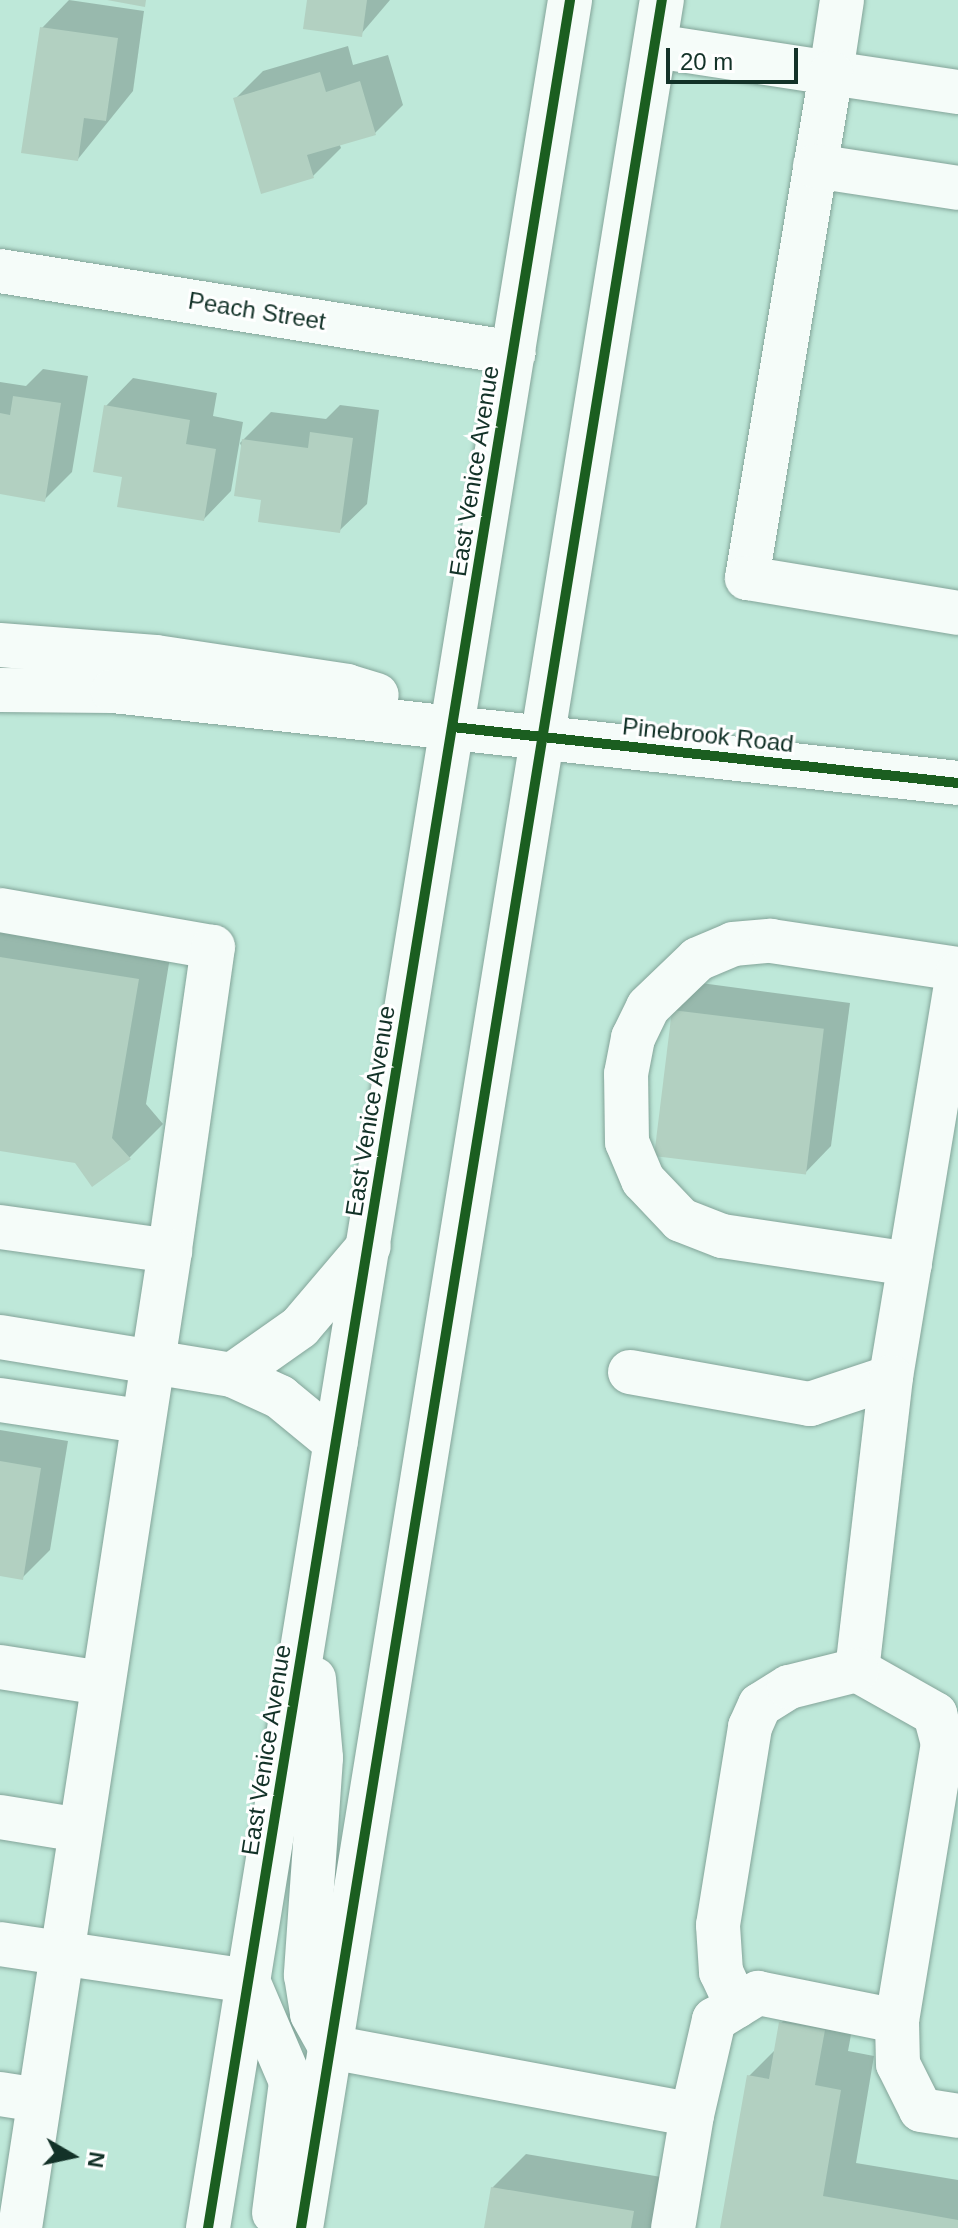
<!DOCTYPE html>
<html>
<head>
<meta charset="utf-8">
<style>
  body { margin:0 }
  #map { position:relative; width:958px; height:2228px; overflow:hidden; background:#bee8d9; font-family:Arial,sans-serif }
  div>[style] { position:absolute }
  .shadow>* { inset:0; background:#0003 }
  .building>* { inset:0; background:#b2d0c1; transform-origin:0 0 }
  .roads { filter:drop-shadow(0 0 2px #83a499) drop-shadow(0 0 2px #83a499) }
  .minor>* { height:44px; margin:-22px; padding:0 22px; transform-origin:22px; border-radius:22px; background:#f5fcf9 }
  .major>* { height:44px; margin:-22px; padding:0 22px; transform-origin:22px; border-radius:22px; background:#f5fcf9 }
  .cycleway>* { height:10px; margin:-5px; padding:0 5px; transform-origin:5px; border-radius:5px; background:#1b5e20 }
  span { translate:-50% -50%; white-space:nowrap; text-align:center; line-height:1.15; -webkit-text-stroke:6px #fff; paint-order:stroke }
  .street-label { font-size:24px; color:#133228 }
  .north { position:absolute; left:32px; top:2116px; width:80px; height:80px; -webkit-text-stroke:6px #fff; paint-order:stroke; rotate:99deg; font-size:22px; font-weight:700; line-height:32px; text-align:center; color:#133228 }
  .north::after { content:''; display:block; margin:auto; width:28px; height:36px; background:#133228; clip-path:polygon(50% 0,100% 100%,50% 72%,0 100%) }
  .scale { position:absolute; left:666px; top:48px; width:132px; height:36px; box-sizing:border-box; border:4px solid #133228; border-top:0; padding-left:10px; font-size:24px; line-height:28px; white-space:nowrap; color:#133228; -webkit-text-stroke:6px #fff; paint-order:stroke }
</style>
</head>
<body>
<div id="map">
  <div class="shadow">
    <div style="clip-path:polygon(69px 0,144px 11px,133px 91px,78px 159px,42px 28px)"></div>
    <div style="clip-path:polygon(309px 0,390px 0,361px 34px)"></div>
    <div style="clip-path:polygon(348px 46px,353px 65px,388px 55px,403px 105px,375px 133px,339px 143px,341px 148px,313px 176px,235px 99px,263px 71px)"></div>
    <div style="clip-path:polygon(43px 369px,88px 376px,72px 472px,44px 500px,0 492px,0 382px,26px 386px)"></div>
    <div style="clip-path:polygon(133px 378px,217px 393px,213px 416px,243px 422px,231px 491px,204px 519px,124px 475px,106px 406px)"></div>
    <div style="clip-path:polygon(340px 405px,379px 410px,367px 504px,339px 531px,263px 498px,240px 443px,271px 412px,326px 419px)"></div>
    <div style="clip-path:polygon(0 918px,172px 945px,146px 1104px,163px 1124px,129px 1158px,77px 1161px,0 1149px)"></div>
    <div style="clip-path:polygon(701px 983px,850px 1003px,831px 1146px,804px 1174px,674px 1011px)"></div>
    <div style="clip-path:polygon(0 1430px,68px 1441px,50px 1550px,22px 1578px,0 1574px)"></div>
    <div style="clip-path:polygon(815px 1989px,858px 1997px,848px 2051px,874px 2056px,856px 2163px,958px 2180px,958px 2228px,725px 2228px,749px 2076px,776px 2049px,781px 2023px)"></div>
    <div style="clip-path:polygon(526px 2154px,667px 2178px,658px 2228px,486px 2228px,492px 2188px)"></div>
  </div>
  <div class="building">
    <div style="clip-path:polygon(107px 0,146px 0,145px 7px)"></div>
    <div style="clip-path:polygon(307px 0,367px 0,362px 37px,303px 29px)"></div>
    <div style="clip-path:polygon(40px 27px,118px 38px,106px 121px,84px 118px,78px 161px,21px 153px)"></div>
    <div style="clip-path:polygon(320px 72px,326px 92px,360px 81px,376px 135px,307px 155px,314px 178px,261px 194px,233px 98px)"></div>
    <div style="clip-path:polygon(13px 396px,61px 403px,45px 502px,0 494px,0 413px,10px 415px)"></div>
    <div style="clip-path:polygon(104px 405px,190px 420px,186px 444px,216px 449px,204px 521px,117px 507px,122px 477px,93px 472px)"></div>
    <div style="clip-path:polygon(310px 432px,353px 438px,340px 533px,258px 522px,261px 500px,234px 496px,242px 439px,308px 448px)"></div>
    <div style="clip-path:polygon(0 957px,139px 979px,112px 1138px,131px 1159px,92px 1187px,75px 1163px,0 1151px)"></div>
    <div style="left:672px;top:1010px;width:153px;height:147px;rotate:7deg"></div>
    <div style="clip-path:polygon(0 1461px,41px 1468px,23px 1580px,0 1576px)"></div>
    <div style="clip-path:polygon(779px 2022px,825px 2030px,815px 2085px,841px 2090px,823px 2196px,958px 2220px,958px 2228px,720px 2228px,747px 2075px,769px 2079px)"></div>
    <div style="clip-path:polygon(491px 2187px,634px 2211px,631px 2228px,484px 2228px)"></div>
  </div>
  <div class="roads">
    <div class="minor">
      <div style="left:842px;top:0;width:74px;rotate:98.6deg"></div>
      <div style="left:831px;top:73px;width:128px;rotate:8.5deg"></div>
      <div style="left:655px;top:46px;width:178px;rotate:8.7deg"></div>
      <div style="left:831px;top:73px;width:512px;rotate:99.44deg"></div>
      <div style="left:747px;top:578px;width:214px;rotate:9.4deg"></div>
      <div style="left:815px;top:166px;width:145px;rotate:8.7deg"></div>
      <div style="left:0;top:271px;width:520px;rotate:9.06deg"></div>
      <div style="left:0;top:645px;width:156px;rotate:4.4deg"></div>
      <div style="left:156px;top:657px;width:193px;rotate:8.6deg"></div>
      <div style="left:347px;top:686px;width:31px;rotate:17deg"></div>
      <div style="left:0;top:690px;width:113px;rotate:0.5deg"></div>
      <div style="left:113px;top:691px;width:850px;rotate:6.21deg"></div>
      <div style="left:0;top:910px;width:216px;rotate:9.9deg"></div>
      <div style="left:213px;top:947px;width:307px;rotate:98.1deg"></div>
      <div style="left:0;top:1227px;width:172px;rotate:8deg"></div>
      <div style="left:170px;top:1251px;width:988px;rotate:98.73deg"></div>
      <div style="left:910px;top:1264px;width:190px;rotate:-171.5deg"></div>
      <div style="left:722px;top:1236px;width:44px;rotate:-158.7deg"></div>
      <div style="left:681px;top:1220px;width:55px;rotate:-133.5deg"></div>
      <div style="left:643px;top:1180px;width:41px;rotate:-112.8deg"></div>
      <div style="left:627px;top:1142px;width:68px;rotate:-90.8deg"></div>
      <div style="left:626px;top:1074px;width:37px;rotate:-79deg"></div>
      <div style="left:633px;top:1038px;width:34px;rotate:-64deg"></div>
      <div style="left:648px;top:1007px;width:69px;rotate:-43.8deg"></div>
      <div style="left:698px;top:959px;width:38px;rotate:-23deg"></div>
      <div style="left:733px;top:944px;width:38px;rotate:-5deg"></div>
      <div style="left:771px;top:941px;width:189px;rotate:8.5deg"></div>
      <div style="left:0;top:1337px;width:235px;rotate:9.3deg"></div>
      <div style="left:232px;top:1375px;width:53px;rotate:24.6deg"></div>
      <div style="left:280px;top:1397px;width:72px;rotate:39.4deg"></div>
      <div style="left:630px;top:1372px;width:183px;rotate:10.1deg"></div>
      <div style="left:810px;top:1404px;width:85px;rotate:-18.4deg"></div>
      <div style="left:891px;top:1377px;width:409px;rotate:-80.6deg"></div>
      <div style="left:232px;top:1375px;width:83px;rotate:-35.2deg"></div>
      <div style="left:300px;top:1327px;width:106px;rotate:-49.6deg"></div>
      <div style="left:891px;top:1377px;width:295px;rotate:96.6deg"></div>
      <div style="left:857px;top:1670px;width:90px;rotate:29.4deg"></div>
      <div style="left:935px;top:1714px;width:30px;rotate:75deg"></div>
      <div style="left:943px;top:1743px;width:282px;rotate:99.4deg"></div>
      <div style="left:0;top:1400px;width:143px;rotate:8.5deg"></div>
      <div style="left:0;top:1667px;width:103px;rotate:8.9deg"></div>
      <div style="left:0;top:1817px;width:81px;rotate:9.2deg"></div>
      <div style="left:0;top:1944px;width:251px;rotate:8.5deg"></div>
      <div style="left:737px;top:2006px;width:38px;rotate:-115deg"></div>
      <div style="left:721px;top:1972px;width:47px;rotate:-93.7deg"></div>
      <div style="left:718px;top:1925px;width:201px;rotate:-80.8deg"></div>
      <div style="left:750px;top:1727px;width:24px;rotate:-66deg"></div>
      <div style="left:760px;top:1705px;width:34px;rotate:-32deg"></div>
      <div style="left:789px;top:1687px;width:70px;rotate:-14deg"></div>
      <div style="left:330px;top:2047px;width:368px;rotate:10.6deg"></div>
      <div style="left:692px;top:2115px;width:115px;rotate:99.5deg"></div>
      <div style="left:0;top:2094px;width:39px;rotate:9deg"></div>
      <div style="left:692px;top:2115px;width:98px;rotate:-77deg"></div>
      <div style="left:714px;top:2020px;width:52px;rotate:-31.5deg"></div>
      <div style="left:758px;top:1993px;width:142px;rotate:11.4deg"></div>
      <div style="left:897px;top:2021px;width:43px;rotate:88.7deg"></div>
      <div style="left:898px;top:2064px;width:51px;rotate:63.4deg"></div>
      <div style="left:921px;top:2110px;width:37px;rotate:9deg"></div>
    </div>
    <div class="major">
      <div style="left:314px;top:1679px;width:79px;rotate:84.9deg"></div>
      <div style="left:321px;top:1758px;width:218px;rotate:94deg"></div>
      <div style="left:306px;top:1975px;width:39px;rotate:81deg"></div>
      <div style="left:312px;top:2014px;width:31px;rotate:61deg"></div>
      <div style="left:248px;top:1981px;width:110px;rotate:66.9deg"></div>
      <div style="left:291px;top:2082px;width:132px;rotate:97.4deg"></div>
      <div style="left:208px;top:2228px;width:2257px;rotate:-80.77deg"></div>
      <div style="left:301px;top:2228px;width:2257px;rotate:-80.8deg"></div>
    </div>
  </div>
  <div class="cycleway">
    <div style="left:453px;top:727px;width:508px;rotate:6.33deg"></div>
    <div style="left:208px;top:2228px;width:2257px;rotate:-80.77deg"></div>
    <div style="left:301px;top:2228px;width:2257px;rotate:-80.8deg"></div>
  </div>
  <div class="street-label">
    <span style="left:257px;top:311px;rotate:9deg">Peach Street</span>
    <span style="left:474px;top:471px;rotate:-81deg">East Venice Avenue</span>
    <span style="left:708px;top:735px;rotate:6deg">Pinebrook Road</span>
    <span style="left:370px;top:1111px;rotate:-81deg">East Venice Avenue</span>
    <span style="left:266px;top:1750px;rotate:-81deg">East Venice Avenue</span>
  </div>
  <div class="north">N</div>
  <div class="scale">20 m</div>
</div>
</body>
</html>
